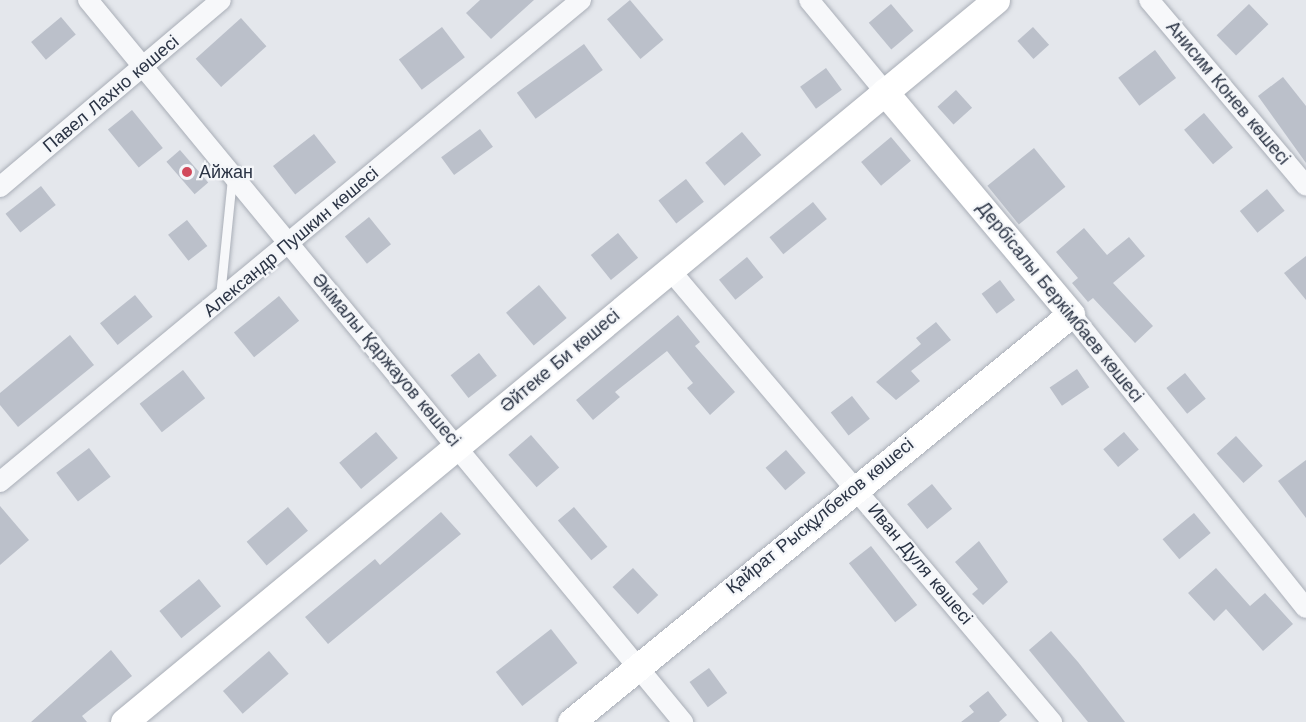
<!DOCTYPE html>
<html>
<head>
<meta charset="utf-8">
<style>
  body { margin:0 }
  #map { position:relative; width:1306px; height:722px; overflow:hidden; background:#e4e7ec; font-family:"Work Sans",sans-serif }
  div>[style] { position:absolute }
  .building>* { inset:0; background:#bbc0ca; transform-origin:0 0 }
  .roads { filter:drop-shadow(0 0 2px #a9aeb7) drop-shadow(0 0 2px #a9aeb7) }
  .lane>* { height:9px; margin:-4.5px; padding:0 4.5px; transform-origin:4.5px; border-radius:4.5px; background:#f7f8fa }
  .street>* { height:20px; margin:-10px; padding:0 10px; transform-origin:10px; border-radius:10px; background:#f7f8fa }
  .secondary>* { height:27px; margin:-13.5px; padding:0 13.5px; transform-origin:13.5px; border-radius:13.5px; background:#fff }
  .dots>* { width:16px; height:16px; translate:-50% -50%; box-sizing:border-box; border:3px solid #f4f6f9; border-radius:50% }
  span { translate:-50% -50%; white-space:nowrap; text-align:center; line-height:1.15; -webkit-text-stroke:4.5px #f4f6f9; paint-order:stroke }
  .street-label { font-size:18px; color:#2b3445 }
  .poi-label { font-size:18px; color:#2b3445 }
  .left { translate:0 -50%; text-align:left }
</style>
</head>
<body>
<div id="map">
  <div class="building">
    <div style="clip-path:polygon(480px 0,534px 0,491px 39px,466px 13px)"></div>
    <div style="left:630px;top:0;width:52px;height:30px;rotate:50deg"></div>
    <div style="left:891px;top:4px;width:35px;height:29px;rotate:50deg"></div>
    <div style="left:1249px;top:4px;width:28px;height:45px;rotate:46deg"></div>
    <div style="left:61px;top:17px;width:23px;height:39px;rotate:50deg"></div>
    <div style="left:241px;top:18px;width:38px;height:61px;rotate:48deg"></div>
    <div style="left:442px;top:27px;width:38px;height:54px;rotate:53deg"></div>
    <div style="left:1033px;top:27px;width:24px;height:21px;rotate:48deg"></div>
    <div style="left:584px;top:44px;width:32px;height:83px;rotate:54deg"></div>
    <div style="left:1155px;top:50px;width:35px;height:46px;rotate:53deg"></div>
    <div style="left:826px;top:68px;width:27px;height:32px;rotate:54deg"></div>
    <div style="clip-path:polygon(1283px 77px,1306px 106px,1306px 163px,1258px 96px)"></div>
    <div style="left:956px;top:90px;width:24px;height:25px;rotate:48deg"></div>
    <div style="left:132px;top:110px;width:49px;height:31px;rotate:51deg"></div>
    <div style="left:1204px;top:113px;width:45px;height:26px;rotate:50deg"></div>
    <div style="left:480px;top:129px;width:22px;height:48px;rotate:54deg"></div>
    <div style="left:742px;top:132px;width:30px;height:48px;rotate:50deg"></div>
    <div style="left:314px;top:134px;width:36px;height:52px;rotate:52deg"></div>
    <div style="left:891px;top:137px;width:31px;height:39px;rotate:50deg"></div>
    <div style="left:1034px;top:148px;width:50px;height:60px;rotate:51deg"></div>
    <div style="left:180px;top:150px;width:43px;height:18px;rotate:49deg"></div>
    <div style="left:686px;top:179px;width:29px;height:35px;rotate:52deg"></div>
    <div style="left:41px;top:186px;width:24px;height:45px;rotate:52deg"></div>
    <div style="left:1267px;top:189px;width:28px;height:35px;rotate:51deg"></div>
    <div style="left:813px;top:202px;width:22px;height:56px;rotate:51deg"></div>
    <div style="left:369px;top:217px;width:35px;height:31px;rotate:51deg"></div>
    <div style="left:187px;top:220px;width:33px;height:24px;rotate:52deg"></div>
    <div style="clip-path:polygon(1084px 228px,1107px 255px,1129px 237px,1145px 256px,1113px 283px,1153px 326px,1135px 343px,1093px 298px,1088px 302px,1072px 283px,1078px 278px,1056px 252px)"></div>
    <div style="left:618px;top:233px;width:32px;height:35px;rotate:51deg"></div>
    <div style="clip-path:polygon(1306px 256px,1306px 300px,1284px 273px)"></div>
    <div style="left:747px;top:257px;width:26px;height:36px;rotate:51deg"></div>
    <div style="left:1000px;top:280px;width:25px;height:23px;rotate:53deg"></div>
    <div style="left:539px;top:285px;width:43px;height:43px;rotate:50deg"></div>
    <div style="left:135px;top:295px;width:28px;height:45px;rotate:51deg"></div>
    <div style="left:279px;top:296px;width:32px;height:58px;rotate:51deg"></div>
    <div style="clip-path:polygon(678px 315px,700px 342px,695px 346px,735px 392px,710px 415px,687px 388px,693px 383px,667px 351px,615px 392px,620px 397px,593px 420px,576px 400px)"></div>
    <div style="clip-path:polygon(936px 322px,951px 340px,911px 371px,920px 381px,896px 400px,876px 382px,921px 344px,916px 338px)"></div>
    <div style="clip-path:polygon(70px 335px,94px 365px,18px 427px,0 405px,0 393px)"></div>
    <div style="left:479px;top:353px;width:29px;height:36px;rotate:52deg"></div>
    <div style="left:1077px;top:369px;width:22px;height:33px;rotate:56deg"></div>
    <div style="left:183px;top:370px;width:36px;height:55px;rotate:52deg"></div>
    <div style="left:1185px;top:373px;width:33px;height:24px;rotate:51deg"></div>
    <div style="left:852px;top:396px;width:29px;height:27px;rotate:52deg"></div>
    <div style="left:376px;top:432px;width:34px;height:48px;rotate:50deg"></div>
    <div style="left:1124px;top:432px;width:23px;height:27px;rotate:50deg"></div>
    <div style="left:531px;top:435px;width:43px;height:30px;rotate:49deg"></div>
    <div style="left:1236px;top:436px;width:40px;height:26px;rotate:48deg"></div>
    <div style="left:89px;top:448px;width:36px;height:41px;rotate:53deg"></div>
    <div style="left:786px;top:450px;width:30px;height:27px;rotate:49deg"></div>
    <div style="clip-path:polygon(1306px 460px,1306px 518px,1278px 481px)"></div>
    <div style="left:932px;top:484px;width:32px;height:32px;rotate:51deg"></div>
    <div style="clip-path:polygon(0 506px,29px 540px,0 565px)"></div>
    <div style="left:288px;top:507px;width:31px;height:54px;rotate:50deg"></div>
    <div style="left:574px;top:507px;width:52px;height:21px;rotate:50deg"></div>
    <div style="clip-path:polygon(441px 512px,461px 534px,328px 644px,305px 617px,375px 559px,380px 565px)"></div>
    <div style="left:1194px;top:513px;width:26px;height:41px;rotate:50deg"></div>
    <div style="clip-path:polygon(979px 541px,1008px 582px,983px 605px,972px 594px,978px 589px,955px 562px)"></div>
    <div style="left:871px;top:546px;width:75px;height:28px;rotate:52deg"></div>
    <div style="left:633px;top:568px;width:37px;height:28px;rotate:47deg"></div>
    <div style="clip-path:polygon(1216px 568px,1250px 606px,1265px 593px,1293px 624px,1263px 651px,1226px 609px,1214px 621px,1188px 593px)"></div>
    <div style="left:199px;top:579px;width:35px;height:51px;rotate:51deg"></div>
    <div style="left:551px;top:629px;width:43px;height:70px;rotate:52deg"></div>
    <div style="clip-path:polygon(1051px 631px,1078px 662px,1125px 722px,1088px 722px,1029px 650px)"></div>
    <div style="clip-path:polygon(111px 650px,132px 676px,82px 716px,87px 722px,31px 722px)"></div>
    <div style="left:269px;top:651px;width:30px;height:61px;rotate:49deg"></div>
    <div style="left:709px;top:668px;width:31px;height:24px;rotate:54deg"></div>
    <div style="clip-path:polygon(988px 691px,1007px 715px,999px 722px,961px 722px,974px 712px,969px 706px)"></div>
  </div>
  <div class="roads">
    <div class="lane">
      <div style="left:220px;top:296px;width:119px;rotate:-84.2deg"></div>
    </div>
    <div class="street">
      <div style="left:88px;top:0;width:936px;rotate:50.51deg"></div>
      <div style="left:809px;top:0;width:119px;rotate:50.4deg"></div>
      <div style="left:1149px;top:0;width:243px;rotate:49.8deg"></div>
      <div style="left:0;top:187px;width:289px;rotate:-40.2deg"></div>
      <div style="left:670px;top:270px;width:592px;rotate:49.8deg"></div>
      <div style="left:1071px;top:314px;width:376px;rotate:51.4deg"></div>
      <div style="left:0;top:482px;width:755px;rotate:-39.68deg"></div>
    </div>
    <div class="secondary">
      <div style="left:124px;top:722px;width:1132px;rotate:-39.62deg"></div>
      <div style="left:571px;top:722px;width:645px;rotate:-39.21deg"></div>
      <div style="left:1071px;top:314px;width:290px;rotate:-130deg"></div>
    </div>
  </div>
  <div class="dots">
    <div style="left:187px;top:172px;background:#d1495b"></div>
  </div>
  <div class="street-label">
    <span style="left:1228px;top:93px;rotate:50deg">Анисим Конев көшесі</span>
    <span style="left:111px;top:94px;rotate:-40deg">Павел Лахно көшесі</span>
    <span style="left:291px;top:242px;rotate:-40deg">Александр Пушкин көшесі</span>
    <span style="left:1060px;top:302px;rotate:51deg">Дербісалы Беркімбаев көшесі</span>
    <span style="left:386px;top:360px;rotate:50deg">Әкімалы Қаржауов көшесі</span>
    <span style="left:560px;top:361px;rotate:-40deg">Әйтеке Би көшесі</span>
    <span style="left:820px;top:516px;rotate:-39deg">Қайрат Рысқұлбеков көшесі</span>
    <span style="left:920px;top:564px;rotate:50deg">Иван Дуля көшесі</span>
  </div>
  <div class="poi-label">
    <span class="left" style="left:199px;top:172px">Айжан</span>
  </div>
</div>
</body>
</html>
